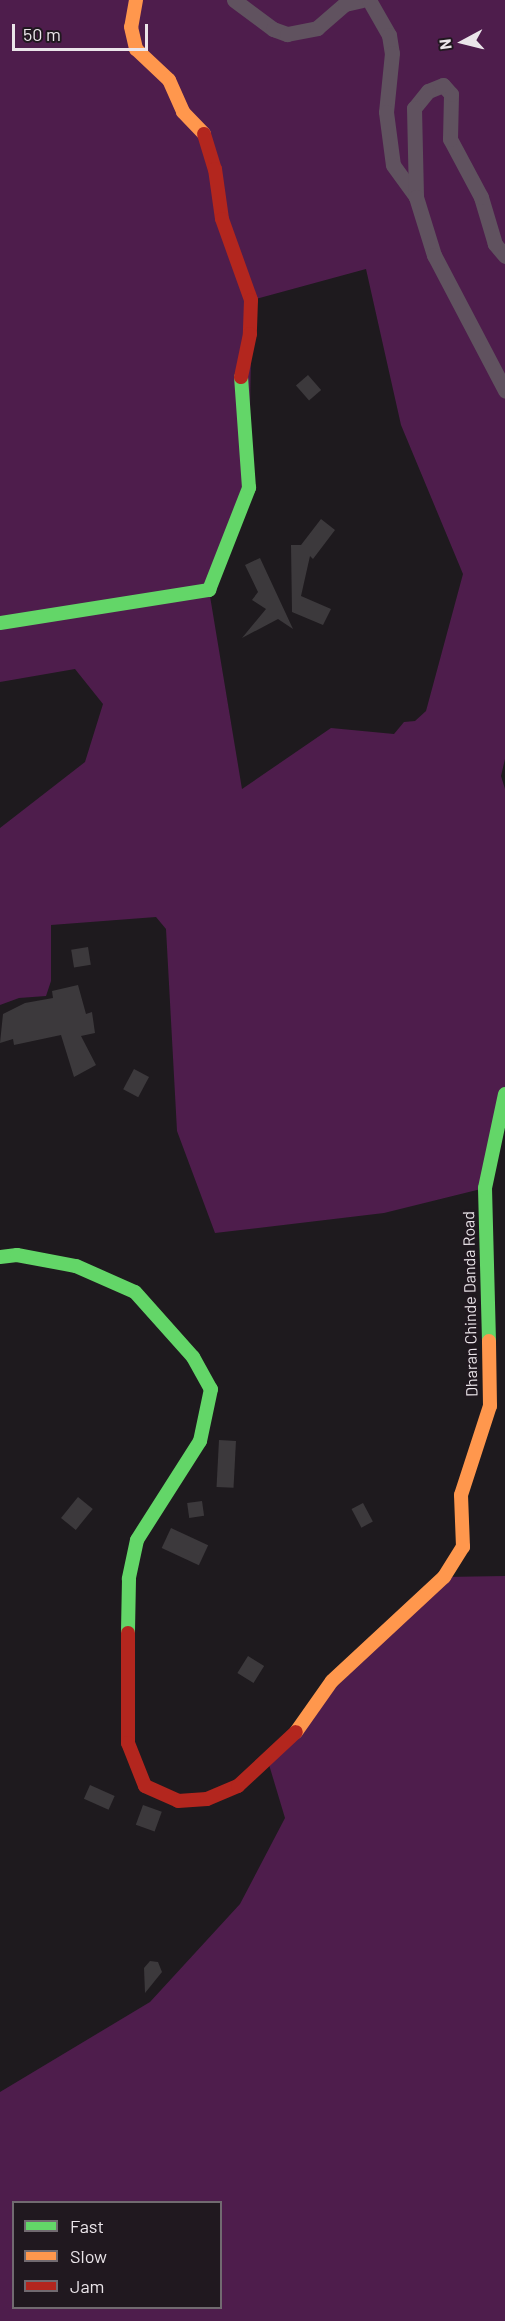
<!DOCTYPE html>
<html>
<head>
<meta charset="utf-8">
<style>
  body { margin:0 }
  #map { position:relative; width:505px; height:2321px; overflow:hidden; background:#1e1a1e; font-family:Barlow,sans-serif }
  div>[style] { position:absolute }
  .green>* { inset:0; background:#4e1d4c }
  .building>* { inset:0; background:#3c393c; transform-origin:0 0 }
  .street>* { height:15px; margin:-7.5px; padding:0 7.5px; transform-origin:7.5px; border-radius:7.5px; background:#60525f }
  .fast>* { height:14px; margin:-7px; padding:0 7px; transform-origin:7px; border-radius:7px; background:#63d668 }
  .slow>* { height:14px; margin:-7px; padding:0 7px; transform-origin:7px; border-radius:7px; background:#ff974d }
  .jam>* { height:14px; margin:-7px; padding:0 7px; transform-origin:7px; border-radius:7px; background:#b3261e }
  span { translate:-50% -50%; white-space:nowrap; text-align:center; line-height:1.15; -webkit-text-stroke:5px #20181f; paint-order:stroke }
  .street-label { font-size:16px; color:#ebe5ea }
  .legend { position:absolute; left:12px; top:2201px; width:210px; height:108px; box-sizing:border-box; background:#20181f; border:2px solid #716a70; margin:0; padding:8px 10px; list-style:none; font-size:18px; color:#ebe5ea }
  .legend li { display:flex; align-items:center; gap:12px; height:30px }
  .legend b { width:30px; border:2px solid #716a70 }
  .north { position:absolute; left:433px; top:12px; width:60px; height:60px; -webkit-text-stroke:4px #20181f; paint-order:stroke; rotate:263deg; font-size:16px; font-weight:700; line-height:24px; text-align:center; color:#ebe5ea }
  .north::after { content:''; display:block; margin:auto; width:21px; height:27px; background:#ebe5ea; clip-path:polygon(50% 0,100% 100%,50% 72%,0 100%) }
  .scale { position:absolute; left:12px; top:24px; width:136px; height:27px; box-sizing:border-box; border:3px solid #ebe5ea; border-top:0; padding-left:8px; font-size:18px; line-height:21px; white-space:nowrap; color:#ebe5ea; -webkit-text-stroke:4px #20181f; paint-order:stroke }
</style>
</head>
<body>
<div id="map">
  <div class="green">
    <div style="clip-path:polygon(evenodd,0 0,505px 0,505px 759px,501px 776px,505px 789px,505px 1094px,485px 1188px,384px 1213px,215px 1233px,177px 1131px,166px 929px,156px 917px,51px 925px,51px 981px,46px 996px,19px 998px,0 1005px,0 828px,85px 762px,103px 704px,75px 669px,0 682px,0 0,366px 269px,401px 425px,463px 574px,426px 711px,415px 721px,404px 722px,394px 734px,331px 728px,242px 789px,209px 590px,249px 465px,252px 300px,366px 269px)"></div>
    <div style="clip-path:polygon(evenodd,505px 1576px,505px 2321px,0 2321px,0 2092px,150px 2002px,240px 1904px,285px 1818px,267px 1758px,444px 1577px,505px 1576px,14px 2202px,220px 2202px,220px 2308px,14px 2308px,14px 2202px)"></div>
  </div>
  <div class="building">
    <div style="left:308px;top:375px;width:20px;height:16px;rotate:49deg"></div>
    <div style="clip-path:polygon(321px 519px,335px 530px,313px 559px,310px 556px,301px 596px,331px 609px,323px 625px,292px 612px,291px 545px,301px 545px)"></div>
    <div style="clip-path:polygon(260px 558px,293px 629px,278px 619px,242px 638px,266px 609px,252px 600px,258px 592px,245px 565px)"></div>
    <div style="left:88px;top:947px;width:18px;height:17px;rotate:81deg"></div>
    <div style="clip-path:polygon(78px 985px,86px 1014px,92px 1012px,95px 1033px,81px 1036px,96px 1065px,74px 1077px,61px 1035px,14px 1045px,13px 1039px,0 1043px,3px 1014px,25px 1003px,53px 998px,52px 991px)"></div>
    <div style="left:134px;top:1069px;width:17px;height:23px;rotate:28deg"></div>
    <div style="left:219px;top:1440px;width:17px;height:47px;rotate:3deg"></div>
    <div style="left:78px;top:1497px;width:19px;height:27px;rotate:39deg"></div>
    <div style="left:202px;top:1501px;width:15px;height:15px;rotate:82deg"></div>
    <div style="left:363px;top:1503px;width:21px;height:13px;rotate:62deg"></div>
    <div style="left:171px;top:1528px;width:41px;height:22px;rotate:25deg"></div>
    <div style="left:248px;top:1656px;width:19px;height:20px;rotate:32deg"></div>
    <div style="left:90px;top:1785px;width:27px;height:15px;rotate:24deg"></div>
    <div style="left:143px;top:1805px;width:20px;height:21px;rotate:20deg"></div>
    <div style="clip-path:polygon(150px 1961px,158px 1962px,162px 1972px,145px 1993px,144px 1968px)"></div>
  </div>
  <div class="street">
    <div style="left:234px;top:0;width:49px;rotate:36.6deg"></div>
    <div style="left:273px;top:29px;width:15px;rotate:20deg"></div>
    <div style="left:287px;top:34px;width:31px;rotate:-11deg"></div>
    <div style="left:317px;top:28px;width:37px;rotate:-41deg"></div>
    <div style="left:345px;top:4px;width:17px;rotate:-13deg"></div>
    <div style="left:369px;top:0;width:40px;rotate:60.3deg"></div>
    <div style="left:389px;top:35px;width:18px;rotate:81deg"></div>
    <div style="left:392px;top:53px;width:59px;rotate:95.8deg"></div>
    <div style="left:386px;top:112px;width:53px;rotate:82.5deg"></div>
    <div style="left:393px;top:165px;width:39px;rotate:54deg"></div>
    <div style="left:505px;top:256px;width:16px;rotate:-130deg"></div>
    <div style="left:495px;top:244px;width:49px;rotate:-106.6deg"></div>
    <div style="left:481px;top:197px;width:66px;rotate:-118.1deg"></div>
    <div style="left:450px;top:139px;width:45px;rotate:-88.7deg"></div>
    <div style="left:451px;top:94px;width:12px;rotate:-132deg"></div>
    <div style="left:443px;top:85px;width:16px;rotate:158deg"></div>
    <div style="left:428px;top:91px;width:22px;rotate:129deg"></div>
    <div style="left:414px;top:108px;width:89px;rotate:88.7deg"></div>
    <div style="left:416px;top:197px;width:61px;rotate:72.8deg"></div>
    <div style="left:434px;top:255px;width:153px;rotate:62.3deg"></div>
  </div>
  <div class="fast">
    <div style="left:0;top:623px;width:212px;rotate:-9deg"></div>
    <div style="left:209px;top:590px;width:110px;rotate:-68.6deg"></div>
    <div style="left:249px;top:488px;width:111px;rotate:-94.1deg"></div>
    <div style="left:0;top:1257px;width:17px;rotate:-7deg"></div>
    <div style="left:17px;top:1255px;width:60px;rotate:10.6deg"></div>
    <div style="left:76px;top:1266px;width:64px;rotate:23.8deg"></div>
    <div style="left:135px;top:1292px;width:87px;rotate:48.3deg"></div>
    <div style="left:193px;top:1357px;width:37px;rotate:61deg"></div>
    <div style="left:211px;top:1389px;width:53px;rotate:101.9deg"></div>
    <div style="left:200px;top:1441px;width:117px;rotate:122.5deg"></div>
    <div style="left:137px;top:1540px;width:40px;rotate:102deg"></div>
    <div style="left:129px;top:1579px;width:54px;rotate:91.1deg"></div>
    <div style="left:489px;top:1341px;width:153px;rotate:-91.5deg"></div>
    <div style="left:485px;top:1188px;width:96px;rotate:-78deg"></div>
  </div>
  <div class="slow">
    <div style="left:136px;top:0;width:27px;rotate:100deg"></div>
    <div style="left:131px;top:27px;width:23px;rotate:77deg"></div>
    <div style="left:136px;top:49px;width:45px;rotate:43.2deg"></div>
    <div style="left:169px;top:80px;width:35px;rotate:66deg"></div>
    <div style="left:183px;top:112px;width:30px;rotate:46deg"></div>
    <div style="left:296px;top:1732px;width:62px;rotate:-54.8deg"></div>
    <div style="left:332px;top:1681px;width:153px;rotate:-42.9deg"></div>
    <div style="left:444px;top:1577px;width:36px;rotate:-58deg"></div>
    <div style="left:463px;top:1547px;width:52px;rotate:-92.2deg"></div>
    <div style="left:461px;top:1495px;width:94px;rotate:-72deg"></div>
    <div style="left:490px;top:1406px;width:65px;rotate:-90.9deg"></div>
  </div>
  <div class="jam">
    <div style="left:204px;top:134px;width:37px;rotate:73deg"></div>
    <div style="left:215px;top:169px;width:50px;rotate:82deg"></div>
    <div style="left:222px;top:219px;width:86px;rotate:70.3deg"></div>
    <div style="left:251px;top:300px;width:34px;rotate:92deg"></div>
    <div style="left:250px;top:334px;width:44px;rotate:101.8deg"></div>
    <div style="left:128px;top:1633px;width:110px;rotate:90deg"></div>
    <div style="left:128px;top:1743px;width:46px;rotate:68.4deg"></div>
    <div style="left:145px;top:1786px;width:36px;rotate:24deg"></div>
    <div style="left:178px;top:1801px;width:29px;rotate:-4deg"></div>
    <div style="left:207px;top:1799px;width:34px;rotate:-23deg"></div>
    <div style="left:238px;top:1786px;width:79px;rotate:-43deg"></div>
  </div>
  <div class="street-label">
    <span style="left:470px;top:1304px;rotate:-91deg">Dharan Chinde Danda Road</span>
  </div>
  <ul class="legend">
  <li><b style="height:8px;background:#63d668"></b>Fast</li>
  <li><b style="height:8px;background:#ff974d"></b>Slow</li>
  <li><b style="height:8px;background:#b3261e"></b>Jam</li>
  </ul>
  <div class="north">N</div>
  <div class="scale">50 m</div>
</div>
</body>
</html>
